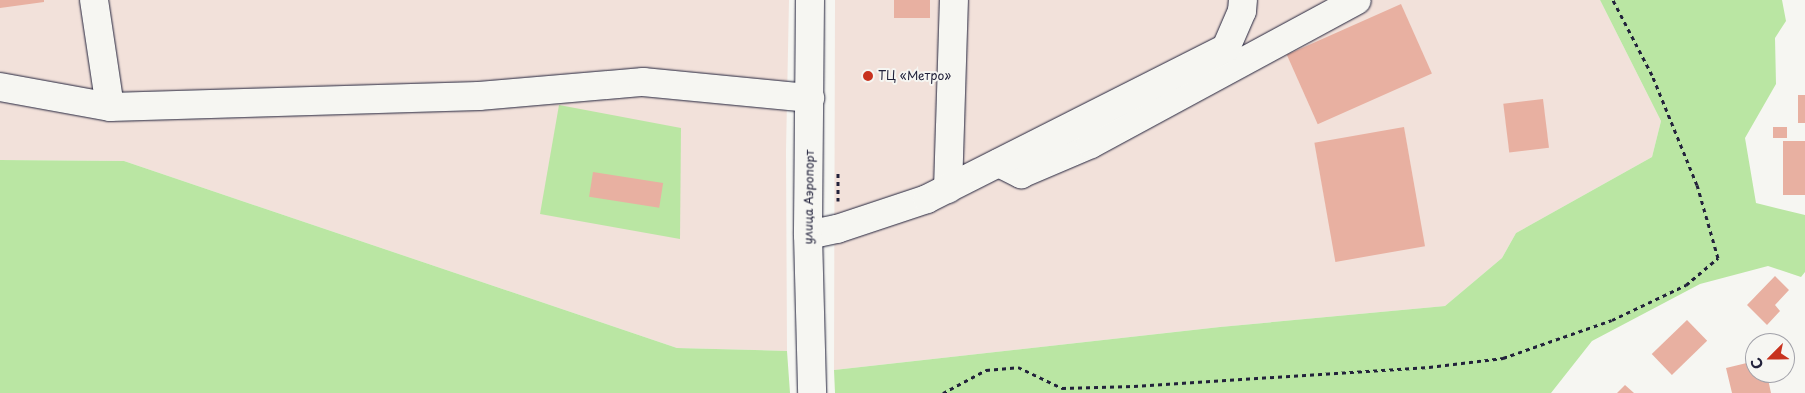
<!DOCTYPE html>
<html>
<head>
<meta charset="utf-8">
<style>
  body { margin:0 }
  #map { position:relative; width:1805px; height:393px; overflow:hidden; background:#f6f6f2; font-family:"Playpen Sans",sans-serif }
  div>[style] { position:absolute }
  .built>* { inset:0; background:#f2e1da }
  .green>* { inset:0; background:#bae6a3 }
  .building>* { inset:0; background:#e8b0a1; transform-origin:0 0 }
  .path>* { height:3px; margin-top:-1.5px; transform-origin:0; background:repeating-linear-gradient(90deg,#22223b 0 4px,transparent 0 8px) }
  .roads { filter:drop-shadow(0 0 1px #22223b) drop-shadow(0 0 1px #22223b) }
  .minor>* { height:28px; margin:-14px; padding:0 14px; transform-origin:14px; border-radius:14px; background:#f6f6f2 }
  .major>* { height:28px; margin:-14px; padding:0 14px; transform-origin:14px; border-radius:14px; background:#f6f6f2 }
  .dots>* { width:14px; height:14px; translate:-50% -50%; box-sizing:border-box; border:2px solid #f6f6f2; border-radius:50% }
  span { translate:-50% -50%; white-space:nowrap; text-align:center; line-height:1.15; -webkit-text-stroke:4px #f6f6f2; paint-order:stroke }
  .poi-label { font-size:12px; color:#22223b }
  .left { translate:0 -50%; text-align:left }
  .street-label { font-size:12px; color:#22223b }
  .north { position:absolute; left:1745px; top:333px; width:50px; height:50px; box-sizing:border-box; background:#f6f6f2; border:1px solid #a1a1a9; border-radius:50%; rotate:247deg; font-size:14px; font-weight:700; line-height:20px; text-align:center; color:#22223b }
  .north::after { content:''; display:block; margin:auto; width:18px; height:22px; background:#c8321e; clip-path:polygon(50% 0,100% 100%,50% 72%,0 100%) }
</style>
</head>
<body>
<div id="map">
  <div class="built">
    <div style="clip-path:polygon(0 0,789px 0,786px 151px,787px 351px,677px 348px,124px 161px,0 160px)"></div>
    <div style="clip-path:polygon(835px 0,1600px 0,1661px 121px,1652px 157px,1516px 233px,1502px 258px,1445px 306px,1220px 327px,834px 370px)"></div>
  </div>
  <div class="green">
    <div style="clip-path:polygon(1600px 0,1782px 0,1786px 21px,1775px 38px,1776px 84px,1745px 138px,1756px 203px,1805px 215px,1805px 272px,1801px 277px,1768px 266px,1700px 284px,1592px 341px,1551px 393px,835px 393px,834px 370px,1220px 327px,1445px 306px,1502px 258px,1516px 233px,1652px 157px,1661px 121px)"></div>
    <div style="clip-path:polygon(559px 105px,681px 128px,680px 239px,540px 214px)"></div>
    <div style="clip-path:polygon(0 160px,124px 161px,677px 348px,787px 351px,790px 393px,0 393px)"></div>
  </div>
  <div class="building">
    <div style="clip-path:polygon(0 0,44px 0,44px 2px,0 8px)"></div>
    <div style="left:894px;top:0;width:36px;height:18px"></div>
    <div style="left:1401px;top:4px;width:76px;height:125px;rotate:66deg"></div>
    <div style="left:1798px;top:95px;width:7px;height:28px"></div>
    <div style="left:1543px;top:99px;width:49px;height:40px;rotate:83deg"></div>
    <div style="left:1404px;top:127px;width:121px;height:91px;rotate:80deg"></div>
    <div style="left:1773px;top:127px;width:14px;height:11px"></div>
    <div style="left:1783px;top:141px;width:22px;height:54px"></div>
    <div style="left:593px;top:172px;width:71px;height:25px;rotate:9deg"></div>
    <div style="clip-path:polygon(1775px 276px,1789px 290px,1775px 305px,1780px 311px,1767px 325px,1747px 305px)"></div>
    <div style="left:1687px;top:320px;width:29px;height:49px;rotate:46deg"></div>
    <div style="clip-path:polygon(1755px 361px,1755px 373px,1759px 373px,1761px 381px,1768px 379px,1771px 393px,1732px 393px,1726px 368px)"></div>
    <div style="clip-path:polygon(1625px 385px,1634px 393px,1617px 393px)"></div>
  </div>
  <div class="path">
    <div style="left:838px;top:201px;width:31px;rotate:-90deg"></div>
    <div style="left:943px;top:393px;width:49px;rotate:-28.1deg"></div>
    <div style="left:986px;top:370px;width:32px;rotate:-5deg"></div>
    <div style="left:1018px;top:367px;width:49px;rotate:25.5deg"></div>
    <div style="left:1062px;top:388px;width:72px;rotate:-1.6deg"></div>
    <div style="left:1134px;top:386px;width:296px;rotate:-3.7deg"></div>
    <div style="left:1429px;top:367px;width:75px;rotate:-6.9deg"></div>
    <div style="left:1503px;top:358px;width:115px;rotate:-19.2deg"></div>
    <div style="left:1612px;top:320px;width:82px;rotate:-25.3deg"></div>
    <div style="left:1686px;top:285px;width:42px;rotate:-40.2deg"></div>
    <div style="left:1718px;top:258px;width:76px;rotate:-106deg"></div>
    <div style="left:1697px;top:185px;width:119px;rotate:-112.2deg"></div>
    <div style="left:1652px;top:75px;width:85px;rotate:-117.5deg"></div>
  </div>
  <div class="roads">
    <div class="minor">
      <div style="left:94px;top:0;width:108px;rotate:81.5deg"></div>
      <div style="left:0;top:87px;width:112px;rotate:10.3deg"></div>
      <div style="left:110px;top:107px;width:369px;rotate:-1.7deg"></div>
      <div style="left:479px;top:96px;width:165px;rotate:-4.9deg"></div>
      <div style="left:643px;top:82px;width:168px;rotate:5.5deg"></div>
      <div style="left:999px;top:163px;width:25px;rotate:27deg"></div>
      <div style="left:1021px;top:174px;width:76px;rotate:-23.2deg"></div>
      <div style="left:1091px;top:144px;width:302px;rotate:-28.4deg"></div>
      <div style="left:948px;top:189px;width:189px;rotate:-88.2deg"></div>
      <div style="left:808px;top:235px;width:30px;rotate:-12deg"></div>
      <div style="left:837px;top:229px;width:95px;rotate:-18.4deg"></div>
      <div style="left:927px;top:199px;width:335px;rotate:-26.8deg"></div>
      <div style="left:1226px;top:48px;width:40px;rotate:-66.6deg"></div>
      <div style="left:1242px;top:11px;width:11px;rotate:-85deg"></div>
    </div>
    <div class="major">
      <div style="left:810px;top:0;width:235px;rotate:90.5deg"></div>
      <div style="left:808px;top:235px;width:158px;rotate:88.5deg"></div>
    </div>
  </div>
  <div class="dots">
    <div style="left:868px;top:76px;background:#c8321e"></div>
  </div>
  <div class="poi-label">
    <span class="left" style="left:878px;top:76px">ТЦ «Метро»</span>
  </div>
  <div class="street-label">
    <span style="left:809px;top:197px;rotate:-89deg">улица Аэропорт</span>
  </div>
  <div class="north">С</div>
</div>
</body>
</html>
